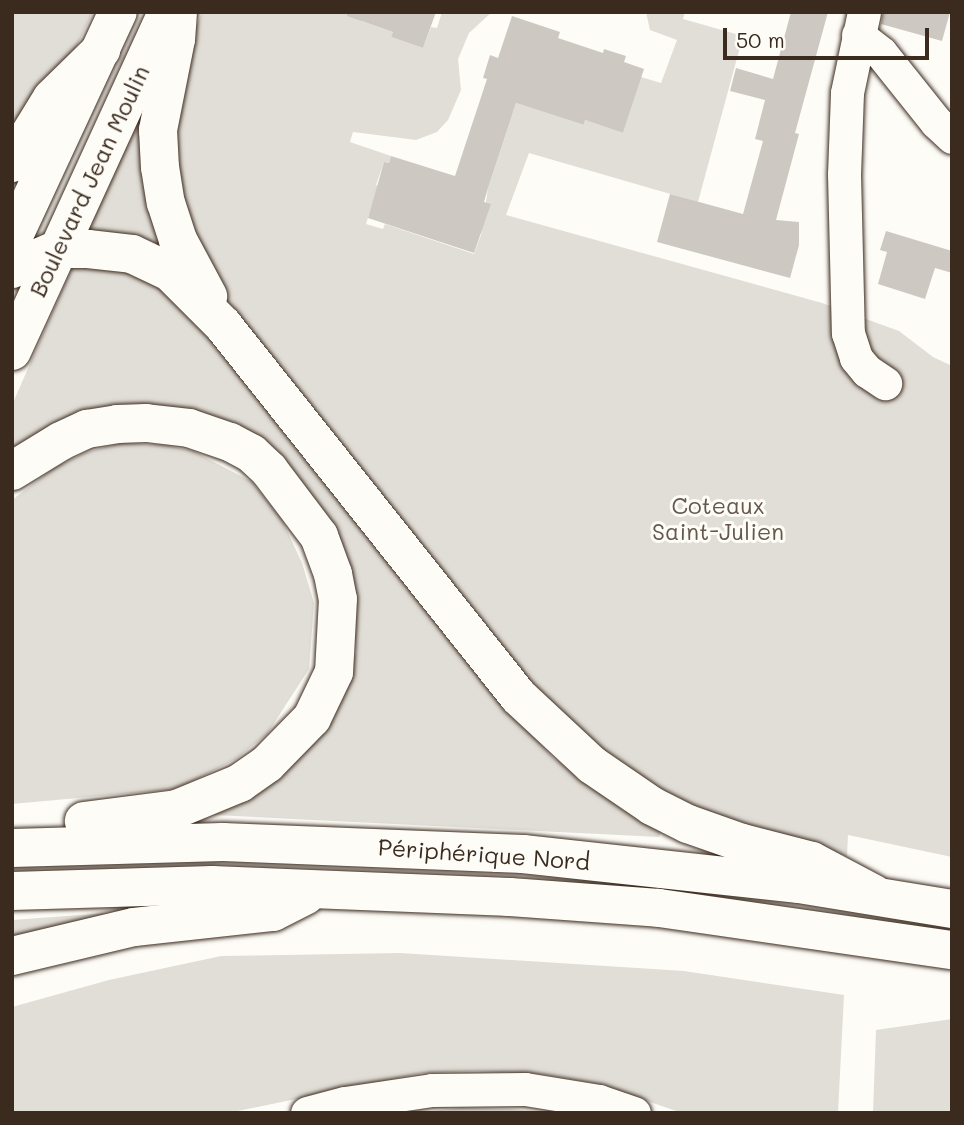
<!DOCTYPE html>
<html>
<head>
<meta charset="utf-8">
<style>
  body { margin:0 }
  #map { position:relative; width:964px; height:1125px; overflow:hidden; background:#fdfcf7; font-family:Mali,sans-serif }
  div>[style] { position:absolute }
  .green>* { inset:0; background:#e1ded7 }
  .building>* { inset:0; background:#cdc8c2 }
  .roads { filter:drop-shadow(0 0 2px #3b2a1e) drop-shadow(0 0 2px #3b2a1e) }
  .minor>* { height:33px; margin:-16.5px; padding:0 16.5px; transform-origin:16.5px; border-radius:16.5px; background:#fdfcf7 }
  .secondary>* { height:38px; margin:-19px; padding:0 19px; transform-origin:19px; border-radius:19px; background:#fdfcf7 }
  .trunk>* { height:38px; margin:-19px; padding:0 19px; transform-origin:19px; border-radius:19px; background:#fdfcf7 }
  span { translate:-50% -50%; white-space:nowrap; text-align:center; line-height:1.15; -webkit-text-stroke:6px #fdfcf7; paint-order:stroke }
  .street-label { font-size:23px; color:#3b2a1e }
  .park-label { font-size:23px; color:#64574c }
  .frame { position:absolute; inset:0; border:14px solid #3b2a1e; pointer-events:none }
  .scale { position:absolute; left:723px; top:28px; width:206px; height:32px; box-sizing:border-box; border:4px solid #3b2a1e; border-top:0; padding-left:9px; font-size:21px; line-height:24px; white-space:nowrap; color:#3b2a1e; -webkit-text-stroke:5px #fdfcf7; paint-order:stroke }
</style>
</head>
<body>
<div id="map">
  <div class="green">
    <div style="clip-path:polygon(12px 12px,93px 12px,62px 77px,12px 147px)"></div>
    <div style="clip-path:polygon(202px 12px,364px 12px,361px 21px,393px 32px,391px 37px,423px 48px,431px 27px,437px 28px,442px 12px,492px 12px,469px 33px,458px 59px,461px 90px,448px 120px,437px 132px,416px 140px,353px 132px,350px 142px,391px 156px,389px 163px,384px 162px,376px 185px,383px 188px,372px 205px,366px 224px,383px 229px,385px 224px,474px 254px,481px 235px,488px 188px,516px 103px,584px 125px,585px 120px,623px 133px,641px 77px,661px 83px,677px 40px,650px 30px,646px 12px,685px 12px,683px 19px,743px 36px,698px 202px,529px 153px,506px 215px,822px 303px,899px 331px,933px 357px,952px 366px,952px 857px,848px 835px,847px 856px,738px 827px,695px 809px,650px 784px,607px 752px,534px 689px,228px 304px,210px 274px,176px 174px,179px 73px)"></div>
    <div style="clip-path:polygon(145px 100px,185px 273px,85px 236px)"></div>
    <div style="clip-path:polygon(110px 260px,178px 299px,507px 707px,553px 758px,661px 831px,659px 837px,214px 815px,339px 697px,356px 653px,354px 618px,342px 545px,204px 418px,12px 459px,12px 405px,75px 261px)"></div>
    <div style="clip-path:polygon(121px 443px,164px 445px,193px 451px,252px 482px,282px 520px,302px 563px,314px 603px,309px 669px,267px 734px,236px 759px,177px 789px,12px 804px,12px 500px,54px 468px,87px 452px)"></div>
    <div style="clip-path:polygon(121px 912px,12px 942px,12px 920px)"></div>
    <div style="clip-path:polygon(400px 953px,684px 971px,844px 995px,838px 1113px,682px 1113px,598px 1084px,541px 1074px,474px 1071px,422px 1073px,228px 1113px,12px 1113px,12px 1007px,109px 980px,221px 956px)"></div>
    <div style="clip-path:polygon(952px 1019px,952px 1113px,873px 1113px,876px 1030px)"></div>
    <div style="clip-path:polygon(462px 1108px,511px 1109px,557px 1113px,409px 1113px)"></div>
  </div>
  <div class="building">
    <div style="clip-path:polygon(347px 12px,436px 12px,423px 48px,391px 37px,393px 32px,347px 16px)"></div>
    <div style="clip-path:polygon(791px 12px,828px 12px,795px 133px,799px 134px,776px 220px,799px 222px,799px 245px,790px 278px,657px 242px,670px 194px,743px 214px,763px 141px,755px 139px,765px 100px,730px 91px,736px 68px,773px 79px)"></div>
    <div style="clip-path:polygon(883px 12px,950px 12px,942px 41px,881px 24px)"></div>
    <div style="clip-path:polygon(512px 16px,560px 32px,558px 38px,603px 53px,604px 49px,626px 56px,624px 62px,644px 69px,623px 133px,585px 120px,584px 125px,516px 103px,488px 188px,484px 202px,491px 204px,474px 253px,368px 218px,384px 162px,389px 163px,391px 156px,455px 176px,487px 79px,483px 78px,490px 55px,498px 58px)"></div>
    <div style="clip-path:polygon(886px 231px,952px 251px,952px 273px,935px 268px,925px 299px,878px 284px,887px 252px,880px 250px)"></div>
  </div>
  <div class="roads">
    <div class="minor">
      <div style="left:864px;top:12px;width:83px;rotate:101.9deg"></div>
      <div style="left:847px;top:93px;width:81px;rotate:92.1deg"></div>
      <div style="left:844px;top:174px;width:159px;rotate:88.6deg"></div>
      <div style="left:848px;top:333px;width:26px;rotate:72deg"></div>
      <div style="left:856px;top:358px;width:17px;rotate:50deg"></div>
      <div style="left:867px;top:371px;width:22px;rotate:34deg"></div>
      <div style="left:858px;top:35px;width:29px;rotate:38deg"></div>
      <div style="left:881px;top:53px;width:88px;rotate:51.4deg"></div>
      <div style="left:936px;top:122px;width:22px;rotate:43deg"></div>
      <div style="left:307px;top:1113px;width:39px;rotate:-15deg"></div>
      <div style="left:345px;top:1103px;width:88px;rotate:-8.5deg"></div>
      <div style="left:432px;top:1090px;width:93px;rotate:-0.6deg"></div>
      <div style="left:525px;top:1089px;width:75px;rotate:9.2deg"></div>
      <div style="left:599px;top:1101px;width:37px;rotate:19deg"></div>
    </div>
    <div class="secondary">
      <div style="left:12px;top:240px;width:251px;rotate:-65.1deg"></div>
      <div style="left:12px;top:351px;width:373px;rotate:-65.4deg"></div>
    </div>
    <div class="trunk">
      <div style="left:178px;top:12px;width:27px;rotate:94deg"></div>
      <div style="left:176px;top:39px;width:93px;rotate:101.2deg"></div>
      <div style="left:158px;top:130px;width:37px;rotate:87deg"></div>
      <div style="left:160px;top:167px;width:36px;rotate:81deg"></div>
      <div style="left:166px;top:203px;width:39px;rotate:72deg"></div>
      <div style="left:178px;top:240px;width:64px;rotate:61.8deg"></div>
      <div style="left:12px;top:163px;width:76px;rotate:-58.4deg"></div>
      <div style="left:52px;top:98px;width:69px;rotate:-44.4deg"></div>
      <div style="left:12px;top:269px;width:50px;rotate:-23.5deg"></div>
      <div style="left:58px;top:249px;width:30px"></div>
      <div style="left:88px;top:249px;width:44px;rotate:6.5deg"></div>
      <div style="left:132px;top:254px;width:42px;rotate:25.3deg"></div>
      <div style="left:170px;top:272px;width:75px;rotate:45deg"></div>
      <div style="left:223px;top:325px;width:475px;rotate:51.5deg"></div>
      <div style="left:519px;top:697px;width:100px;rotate:43deg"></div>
      <div style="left:592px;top:765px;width:73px;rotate:34.3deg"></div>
      <div style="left:652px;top:806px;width:40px;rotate:26.6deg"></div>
      <div style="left:688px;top:824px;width:57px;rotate:19.4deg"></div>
      <div style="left:742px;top:843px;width:72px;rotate:14.4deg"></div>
      <div style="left:812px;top:861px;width:70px;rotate:28deg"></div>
      <div style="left:12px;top:471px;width:57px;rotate:-31.5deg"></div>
      <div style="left:61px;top:441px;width:29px;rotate:-25deg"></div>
      <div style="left:87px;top:429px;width:30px;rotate:-9deg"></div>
      <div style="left:117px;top:424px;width:29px;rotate:-2deg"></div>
      <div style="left:146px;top:423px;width:43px;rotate:6.6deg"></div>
      <div style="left:189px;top:428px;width:43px;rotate:18.9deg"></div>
      <div style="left:230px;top:442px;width:24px;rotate:28deg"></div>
      <div style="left:251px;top:453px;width:25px;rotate:43deg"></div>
      <div style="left:269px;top:470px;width:83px;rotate:52.9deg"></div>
      <div style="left:319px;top:536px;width:40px;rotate:69.8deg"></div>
      <div style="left:333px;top:574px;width:25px;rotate:79deg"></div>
      <div style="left:338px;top:599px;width:73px;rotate:93.1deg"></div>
      <div style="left:334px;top:672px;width:51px;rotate:115.6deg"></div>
      <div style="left:312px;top:718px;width:64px;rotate:134.4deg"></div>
      <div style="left:267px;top:764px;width:33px;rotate:145deg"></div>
      <div style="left:240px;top:783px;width:68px;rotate:157.6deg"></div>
      <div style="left:177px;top:809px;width:94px;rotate:172.6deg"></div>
      <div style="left:12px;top:848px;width:211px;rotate:-1.6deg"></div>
      <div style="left:223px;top:842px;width:300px;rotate:2.3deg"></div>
      <div style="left:523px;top:854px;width:278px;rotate:6.2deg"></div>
      <div style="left:799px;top:884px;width:155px;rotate:9.3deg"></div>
      <div style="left:12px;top:891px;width:200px;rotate:-1.7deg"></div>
      <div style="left:212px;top:885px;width:298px;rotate:2.3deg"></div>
      <div style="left:510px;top:897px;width:149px;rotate:4.2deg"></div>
      <div style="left:659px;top:908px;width:296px;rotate:8.2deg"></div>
      <div style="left:12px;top:956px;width:125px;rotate:-13.4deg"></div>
      <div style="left:134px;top:927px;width:140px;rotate:-6.2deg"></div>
      <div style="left:273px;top:912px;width:37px;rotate:-27deg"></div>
    </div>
  </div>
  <div class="street-label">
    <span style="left:89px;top:181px;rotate:-65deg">Boulevard Jean Moulin</span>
    <span style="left:484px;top:854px;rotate:4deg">Périphérique Nord</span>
  </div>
  <div class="park-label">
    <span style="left:718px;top:518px">Coteaux<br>Saint-Julien</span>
  </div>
  <div class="frame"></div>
  <div class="scale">50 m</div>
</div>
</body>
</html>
